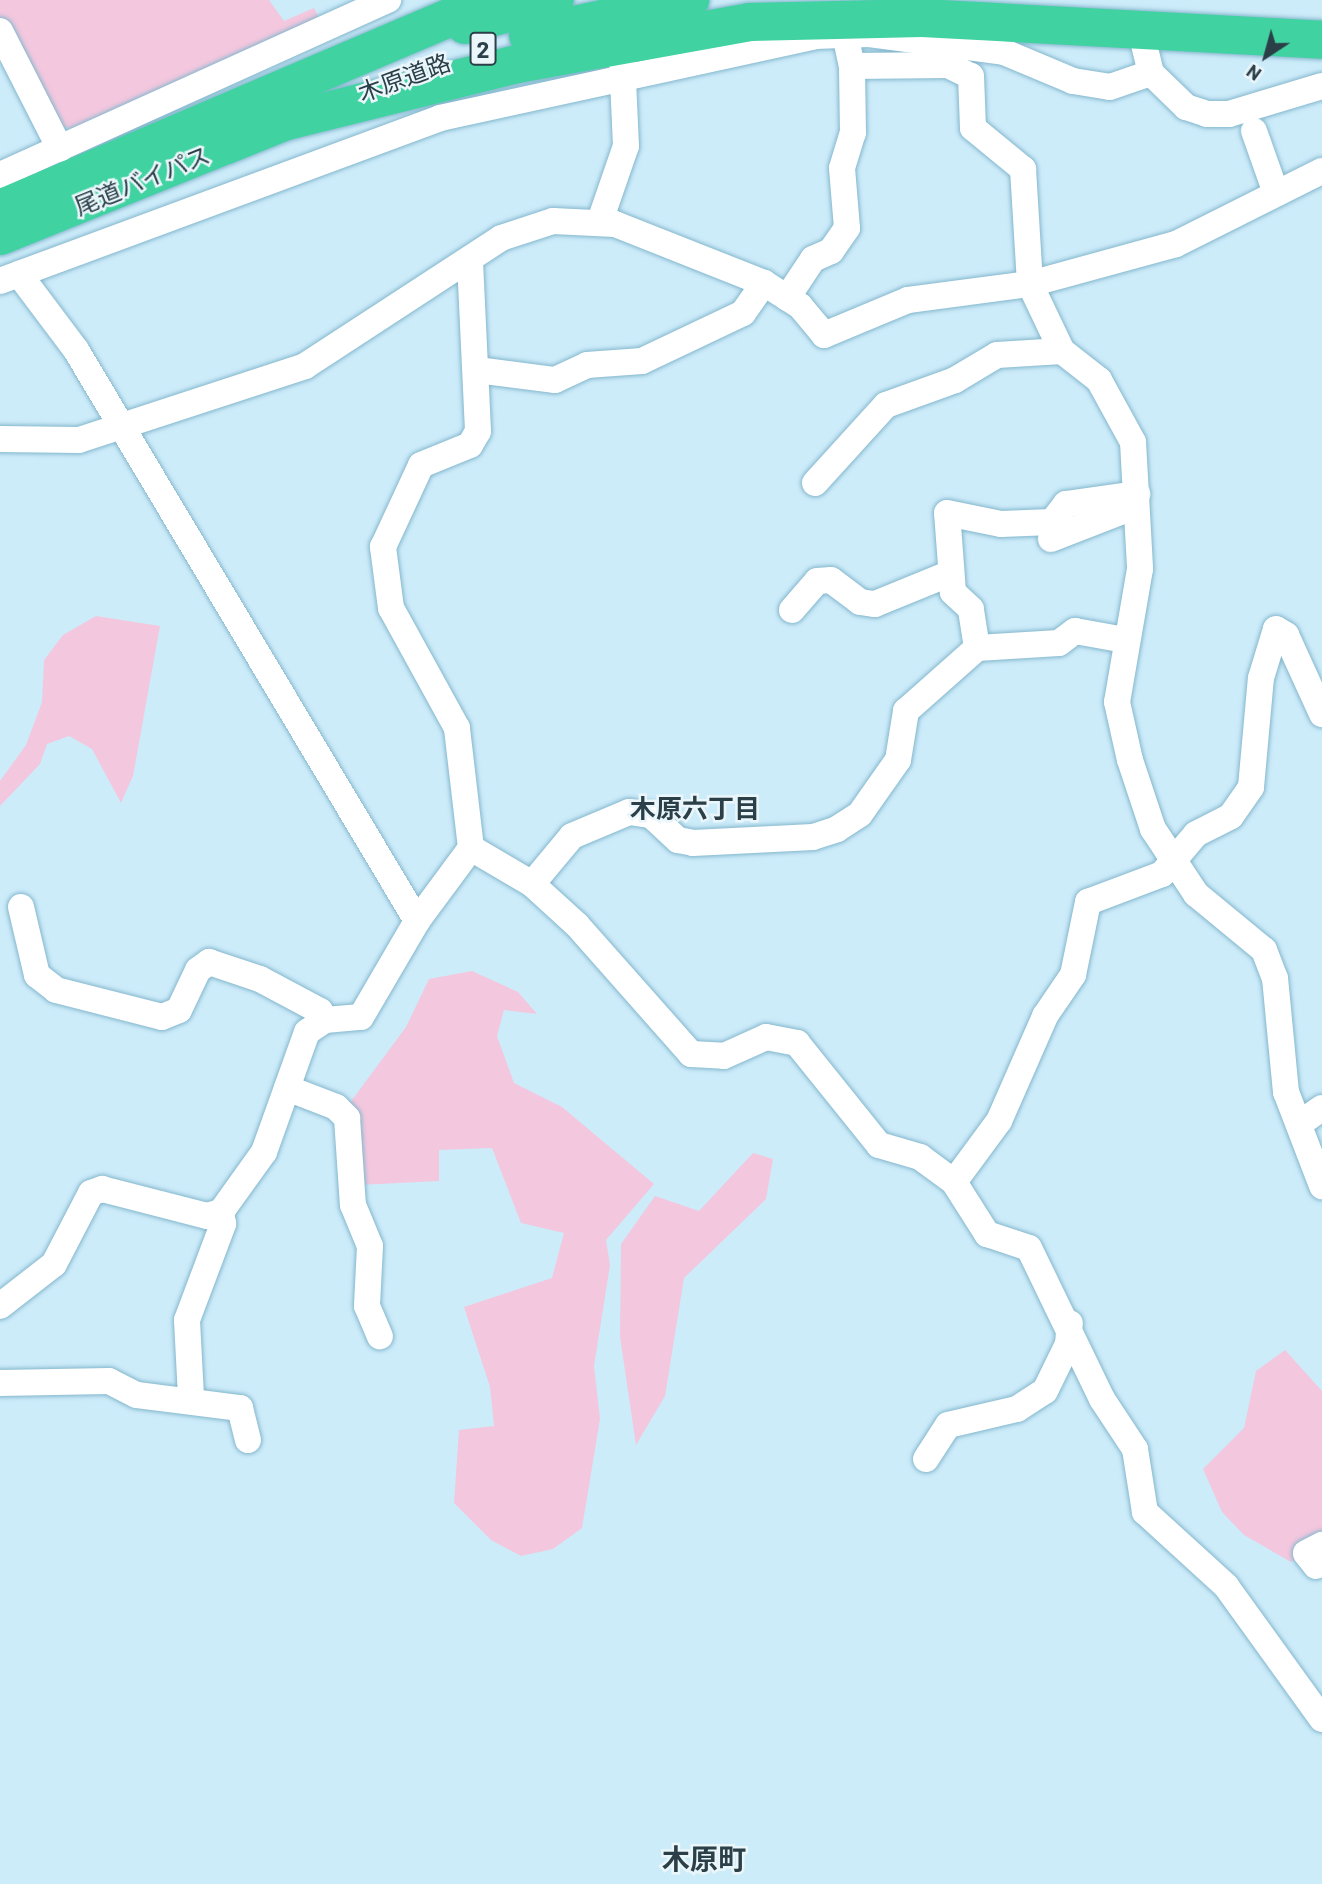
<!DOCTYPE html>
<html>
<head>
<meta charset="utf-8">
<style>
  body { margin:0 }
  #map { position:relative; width:1322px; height:1884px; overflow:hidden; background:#cdecfa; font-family:Barlow,"Noto Sans JP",sans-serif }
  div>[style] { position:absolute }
  .green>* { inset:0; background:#f3c7de }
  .roads { filter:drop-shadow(0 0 2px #84b7cd) drop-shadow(0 0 2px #84b7cd) }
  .minor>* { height:26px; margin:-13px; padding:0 13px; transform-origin:13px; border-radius:13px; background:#fff }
  .highway>* { height:38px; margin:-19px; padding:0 19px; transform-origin:19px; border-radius:19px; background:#41d2a1 }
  span { translate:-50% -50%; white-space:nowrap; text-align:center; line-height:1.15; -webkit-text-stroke:5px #ebf6fa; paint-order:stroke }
  .shield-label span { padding:2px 5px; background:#ebf6fa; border:2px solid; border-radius:5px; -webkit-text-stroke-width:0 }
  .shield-label { font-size:23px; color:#2a3f48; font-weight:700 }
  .street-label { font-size:24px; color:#2a3f48 }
  .neighbourhood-label { font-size:26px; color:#2a3f48; font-weight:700 }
  .quarter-label { font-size:28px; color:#2a3f48; font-weight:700 }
  .north { position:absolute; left:1231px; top:21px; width:70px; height:70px; -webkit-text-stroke:5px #ebf6fa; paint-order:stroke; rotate:216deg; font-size:19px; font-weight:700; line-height:28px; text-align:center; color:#2a3f48 }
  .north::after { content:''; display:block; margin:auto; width:24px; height:32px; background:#2a3f48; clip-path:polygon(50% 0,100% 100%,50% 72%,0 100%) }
</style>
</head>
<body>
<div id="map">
  <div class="green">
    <div style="clip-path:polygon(0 0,269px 0,284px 21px,314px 8px,321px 21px,132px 101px,85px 129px,59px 127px,0 27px)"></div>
    <div style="clip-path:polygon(96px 616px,160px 626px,133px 776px,121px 803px,92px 749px,69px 736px,47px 744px,40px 764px,0 806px,0 781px,26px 745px,42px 702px,44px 660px,63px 635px)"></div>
    <div style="clip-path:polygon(472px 971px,518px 992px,537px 1014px,504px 1010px,497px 1036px,514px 1083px,562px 1107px,654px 1184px,606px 1240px,610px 1265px,594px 1366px,600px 1419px,582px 1528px,553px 1549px,521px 1556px,491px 1540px,454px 1503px,459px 1430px,494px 1426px,490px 1387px,464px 1307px,552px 1278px,564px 1233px,521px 1223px,492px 1148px,439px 1150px,439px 1181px,358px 1185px,349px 1104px,406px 1027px,429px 979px)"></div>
    <div style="clip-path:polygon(753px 1153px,773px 1159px,766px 1199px,684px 1278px,665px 1396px,636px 1445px,620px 1337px,621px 1244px,655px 1196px,699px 1211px)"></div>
    <div style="clip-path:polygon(1285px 1350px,1322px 1391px,1322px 1548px,1291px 1562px,1244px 1535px,1222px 1512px,1203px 1469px,1244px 1428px,1256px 1371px)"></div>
  </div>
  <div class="roads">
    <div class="minor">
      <div style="left:1140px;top:28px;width:46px;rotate:76.3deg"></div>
      <div style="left:1151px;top:73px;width:49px;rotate:44.2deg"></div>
      <div style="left:1186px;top:107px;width:22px;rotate:18deg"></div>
      <div style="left:1207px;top:114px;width:22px"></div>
      <div style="left:1229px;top:114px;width:97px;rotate:-16.8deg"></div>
      <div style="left:0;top:31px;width:132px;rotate:63deg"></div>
      <div style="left:845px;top:34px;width:33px;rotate:78deg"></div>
      <div style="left:852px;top:66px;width:96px;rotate:-0.6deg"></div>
      <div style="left:948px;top:65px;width:25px;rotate:26deg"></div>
      <div style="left:971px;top:76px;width:52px;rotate:87.8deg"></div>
      <div style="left:973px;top:128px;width:65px;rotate:39.4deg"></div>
      <div style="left:1023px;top:169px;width:115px;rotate:86.5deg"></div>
      <div style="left:1030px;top:284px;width:74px;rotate:64.5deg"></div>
      <div style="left:1062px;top:351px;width:47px;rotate:38.1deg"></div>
      <div style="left:1099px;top:380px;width:71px;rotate:61.3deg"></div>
      <div style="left:1133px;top:442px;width:127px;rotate:86.8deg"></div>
      <div style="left:1140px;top:569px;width:135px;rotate:99.8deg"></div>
      <div style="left:1117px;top:702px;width:59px;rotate:77.4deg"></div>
      <div style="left:1130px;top:760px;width:73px;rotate:71.6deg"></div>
      <div style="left:1153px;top:829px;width:78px;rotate:56.5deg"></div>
      <div style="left:1196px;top:894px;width:88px;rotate:39.5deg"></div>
      <div style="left:1264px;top:950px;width:30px;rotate:69deg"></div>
      <div style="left:1275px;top:978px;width:115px;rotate:84.5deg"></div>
      <div style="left:1286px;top:1092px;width:101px;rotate:69deg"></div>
      <div style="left:1254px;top:131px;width:66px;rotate:70.5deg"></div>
      <div style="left:0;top:175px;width:426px;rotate:-24.3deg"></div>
      <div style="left:600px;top:221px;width:79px;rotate:-70.9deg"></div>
      <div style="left:626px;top:146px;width:88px;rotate:-92.6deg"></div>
      <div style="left:19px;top:274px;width:95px;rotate:53.1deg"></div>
      <div style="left:76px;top:350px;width:665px;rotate:59.15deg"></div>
      <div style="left:0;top:281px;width:469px;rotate:-20.3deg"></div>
      <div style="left:440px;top:118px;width:384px;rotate:-12.3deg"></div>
      <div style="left:815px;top:36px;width:54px;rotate:-2.1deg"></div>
      <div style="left:869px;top:34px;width:136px;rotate:7.6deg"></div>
      <div style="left:1004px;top:52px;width:75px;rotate:22.8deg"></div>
      <div style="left:1073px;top:81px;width:37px;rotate:9deg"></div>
      <div style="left:1110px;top:87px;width:43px;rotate:-18.9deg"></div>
      <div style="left:787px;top:298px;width:47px;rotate:-56.3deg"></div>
      <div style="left:813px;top:259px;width:20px;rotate:-24deg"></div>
      <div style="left:831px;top:251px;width:28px;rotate:-55deg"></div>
      <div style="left:847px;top:228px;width:60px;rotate:-94.8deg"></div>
      <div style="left:842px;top:168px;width:37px;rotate:-73deg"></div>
      <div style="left:853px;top:133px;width:67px;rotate:-90.9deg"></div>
      <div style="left:477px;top:370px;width:79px;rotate:7.3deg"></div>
      <div style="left:555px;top:380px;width:35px;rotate:-25deg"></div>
      <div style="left:587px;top:365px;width:55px;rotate:-4.2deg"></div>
      <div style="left:642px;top:361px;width:112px;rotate:-25.4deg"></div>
      <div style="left:743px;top:313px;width:37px;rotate:-55deg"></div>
      <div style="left:0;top:439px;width:79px;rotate:0.7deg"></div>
      <div style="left:79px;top:440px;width:238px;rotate:-18.1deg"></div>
      <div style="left:305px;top:366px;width:234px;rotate:-33.1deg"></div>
      <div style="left:501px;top:238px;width:55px;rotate:-18.1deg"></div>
      <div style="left:553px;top:221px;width:62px;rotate:2.8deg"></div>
      <div style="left:615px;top:224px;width:160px;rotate:21.6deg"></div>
      <div style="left:764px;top:283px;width:43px;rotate:32.6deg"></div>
      <div style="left:800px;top:306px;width:38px;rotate:50deg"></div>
      <div style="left:824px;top:335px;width:91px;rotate:-22.6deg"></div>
      <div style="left:908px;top:300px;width:123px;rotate:-7.5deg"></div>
      <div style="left:1030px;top:284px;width:151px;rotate:-15.3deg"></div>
      <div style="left:1176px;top:244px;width:163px;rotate:-26.6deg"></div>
      <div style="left:815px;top:483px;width:105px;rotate:-47.7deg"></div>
      <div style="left:886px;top:405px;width:73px;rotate:-19.9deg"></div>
      <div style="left:955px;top:380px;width:49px;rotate:-30.8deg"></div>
      <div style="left:997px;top:355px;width:65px;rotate:-3.5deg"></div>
      <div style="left:1051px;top:539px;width:88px;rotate:-21.3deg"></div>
      <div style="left:792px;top:610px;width:38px;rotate:-49deg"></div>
      <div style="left:817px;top:581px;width:14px;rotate:-4deg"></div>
      <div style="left:831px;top:580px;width:36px;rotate:37deg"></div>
      <div style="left:860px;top:602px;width:15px;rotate:8deg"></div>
      <div style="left:875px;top:604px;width:82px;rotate:-22.2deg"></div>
      <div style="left:977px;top:648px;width:39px;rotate:-99deg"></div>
      <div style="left:971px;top:609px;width:25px;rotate:-137deg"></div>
      <div style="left:953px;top:592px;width:79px;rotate:-94.3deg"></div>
      <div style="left:947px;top:513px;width:55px;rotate:11.5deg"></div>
      <div style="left:1001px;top:524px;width:51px;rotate:-2.2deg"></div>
      <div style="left:1052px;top:522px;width:23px;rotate:-52deg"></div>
      <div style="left:1066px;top:504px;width:72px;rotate:-8deg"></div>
      <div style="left:471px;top:848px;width:71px;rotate:30.5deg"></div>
      <div style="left:532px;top:884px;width:61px;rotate:42.3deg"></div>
      <div style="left:577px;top:925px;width:172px;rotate:48.5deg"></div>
      <div style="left:691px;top:1054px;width:33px;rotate:3deg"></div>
      <div style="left:724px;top:1056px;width:46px;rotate:-24.3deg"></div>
      <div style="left:766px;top:1037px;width:32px;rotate:11deg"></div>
      <div style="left:797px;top:1043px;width:131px;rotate:51.2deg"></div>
      <div style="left:879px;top:1145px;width:43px;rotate:16.3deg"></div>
      <div style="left:920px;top:1157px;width:42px;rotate:36.3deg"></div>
      <div style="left:954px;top:1182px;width:62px;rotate:57.6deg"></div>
      <div style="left:987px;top:1234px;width:44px;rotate:18.4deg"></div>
      <div style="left:1029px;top:1248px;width:168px;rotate:64.2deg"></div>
      <div style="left:1102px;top:1399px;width:60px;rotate:56.6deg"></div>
      <div style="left:1135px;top:1449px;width:64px;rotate:81deg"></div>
      <div style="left:1145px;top:1512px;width:110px;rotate:42.4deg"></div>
      <div style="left:1226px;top:1586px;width:164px;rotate:54.2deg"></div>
      <div style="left:532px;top:884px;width:62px;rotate:-50.2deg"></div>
      <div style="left:572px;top:836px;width:62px;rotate:-22.8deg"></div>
      <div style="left:629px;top:812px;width:22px;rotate:8deg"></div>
      <div style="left:651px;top:815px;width:37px;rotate:43deg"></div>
      <div style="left:678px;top:840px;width:15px;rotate:11deg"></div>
      <div style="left:693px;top:843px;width:120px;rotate:-2.9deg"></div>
      <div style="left:813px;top:837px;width:25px;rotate:-18deg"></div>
      <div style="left:837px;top:829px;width:27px;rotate:-33deg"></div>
      <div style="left:860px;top:814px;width:66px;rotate:-54.9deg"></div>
      <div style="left:898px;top:760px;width:50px;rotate:-80.7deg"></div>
      <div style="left:906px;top:711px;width:95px;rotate:-41.6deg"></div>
      <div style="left:977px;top:648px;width:82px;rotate:-3.5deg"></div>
      <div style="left:1059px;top:643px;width:20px;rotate:-37deg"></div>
      <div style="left:1075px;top:631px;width:51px;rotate:10.2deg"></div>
      <div style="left:21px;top:907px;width:70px;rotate:76.8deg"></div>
      <div style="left:37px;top:975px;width:24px;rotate:38deg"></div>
      <div style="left:56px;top:990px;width:109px;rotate:14.3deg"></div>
      <div style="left:162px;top:1017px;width:18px;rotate:-22deg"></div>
      <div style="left:179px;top:1010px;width:44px;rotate:-64.6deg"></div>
      <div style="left:198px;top:970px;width:14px;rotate:-36deg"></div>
      <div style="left:209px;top:962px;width:54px;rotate:18.4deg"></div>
      <div style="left:260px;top:979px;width:68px;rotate:28.1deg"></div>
      <div style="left:320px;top:1011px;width:10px;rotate:61deg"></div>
      <div style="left:287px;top:1088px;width:53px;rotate:21.2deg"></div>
      <div style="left:336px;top:1107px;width:16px;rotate:45deg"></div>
      <div style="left:347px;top:1118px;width:87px;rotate:86.1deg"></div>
      <div style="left:353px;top:1205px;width:44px;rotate:67.5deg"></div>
      <div style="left:370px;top:1246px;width:60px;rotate:92.9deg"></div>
      <div style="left:367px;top:1306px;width:33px;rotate:67deg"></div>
      <div style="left:1299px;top:1124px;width:28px;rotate:-35deg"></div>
      <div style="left:954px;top:1182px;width:76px;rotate:-53.6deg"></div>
      <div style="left:999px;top:1121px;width:115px;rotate:-66.3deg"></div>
      <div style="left:1045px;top:1016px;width:50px;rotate:-55.7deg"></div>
      <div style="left:1073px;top:975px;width:75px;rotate:-78.4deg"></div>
      <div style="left:1088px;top:902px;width:79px;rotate:-20.7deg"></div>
      <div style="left:1162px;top:874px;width:52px;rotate:-49.6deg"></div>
      <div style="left:1196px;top:834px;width:39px;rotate:-27deg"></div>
      <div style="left:1231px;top:816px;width:35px;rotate:-55deg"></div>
      <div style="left:1251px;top:787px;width:109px;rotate:-84.8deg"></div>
      <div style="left:1261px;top:678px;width:51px;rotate:-73deg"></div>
      <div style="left:1276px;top:629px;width:12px;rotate:31deg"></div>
      <div style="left:1286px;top:635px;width:87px;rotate:65.5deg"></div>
      <div style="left:0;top:1306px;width:68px;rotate:-37.9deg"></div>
      <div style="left:54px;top:1264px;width:80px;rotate:-62.5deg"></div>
      <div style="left:91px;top:1193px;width:12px;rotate:-20deg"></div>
      <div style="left:102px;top:1189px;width:108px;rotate:14.4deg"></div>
      <div style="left:207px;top:1216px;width:15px;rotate:-16deg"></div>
      <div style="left:221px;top:1212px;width:74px;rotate:-54.4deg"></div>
      <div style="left:264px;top:1152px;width:127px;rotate:-70.3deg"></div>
      <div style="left:307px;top:1032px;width:22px;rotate:-34deg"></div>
      <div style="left:325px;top:1020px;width:36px;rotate:-5deg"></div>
      <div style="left:361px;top:1017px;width:111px;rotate:-59.7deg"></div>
      <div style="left:417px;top:921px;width:91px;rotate:-53.5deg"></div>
      <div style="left:471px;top:848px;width:121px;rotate:-96.7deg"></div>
      <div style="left:457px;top:728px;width:137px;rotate:-118.8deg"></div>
      <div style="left:391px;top:608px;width:62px;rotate:-97.5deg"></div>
      <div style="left:383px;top:547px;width:90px;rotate:-65.1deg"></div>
      <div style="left:421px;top:465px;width:53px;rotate:-22.2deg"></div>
      <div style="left:470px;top:445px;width:16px;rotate:-60deg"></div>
      <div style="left:478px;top:431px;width:171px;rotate:-92.7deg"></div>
      <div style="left:0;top:1383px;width:109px;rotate:-1.1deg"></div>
      <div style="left:109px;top:1381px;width:31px;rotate:27deg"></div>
      <div style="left:137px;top:1395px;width:104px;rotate:7.2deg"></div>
      <div style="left:240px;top:1408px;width:33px;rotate:76deg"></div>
      <div style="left:191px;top:1397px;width:77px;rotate:-93deg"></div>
      <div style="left:187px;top:1320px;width:103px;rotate:-69.4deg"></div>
      <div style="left:223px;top:1224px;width:12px;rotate:-99deg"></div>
      <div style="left:926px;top:1459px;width:40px;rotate:-57.1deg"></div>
      <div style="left:948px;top:1425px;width:71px;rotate:-13.1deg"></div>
      <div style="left:1017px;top:1409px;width:33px;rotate:-33deg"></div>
      <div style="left:1045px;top:1391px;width:52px;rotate:-63.9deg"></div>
      <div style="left:1068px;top:1344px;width:21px;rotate:-85deg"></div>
      <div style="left:1316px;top:1566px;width:16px;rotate:-128deg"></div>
      <div style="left:1306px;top:1553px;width:18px;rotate:-27deg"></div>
    </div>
    <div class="highway">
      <div style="left:465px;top:25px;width:93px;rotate:-15.5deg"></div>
      <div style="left:528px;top:35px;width:166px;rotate:-12.2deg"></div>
      <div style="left:283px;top:122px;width:241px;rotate:-13.9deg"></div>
      <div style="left:517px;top:64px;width:237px;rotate:-10.2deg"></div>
      <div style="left:750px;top:22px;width:172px;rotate:-1.3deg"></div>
      <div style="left:922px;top:18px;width:401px;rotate:3.1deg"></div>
      <div style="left:0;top:209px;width:534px;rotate:-23.06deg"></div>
      <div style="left:0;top:236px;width:330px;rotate:-21.9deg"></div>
    </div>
  </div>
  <div class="shield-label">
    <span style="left:483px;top:49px">2</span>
  </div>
  <div class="street-label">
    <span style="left:404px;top:77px;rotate:-20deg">木原道路</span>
    <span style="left:142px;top:180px;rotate:-22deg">尾道バイパス</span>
  </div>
  <div class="neighbourhood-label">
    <span style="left:695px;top:808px">木原六丁目</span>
  </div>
  <div class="quarter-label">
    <span style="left:704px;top:1858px">木原町</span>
  </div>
  <div class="north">N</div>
</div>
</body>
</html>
